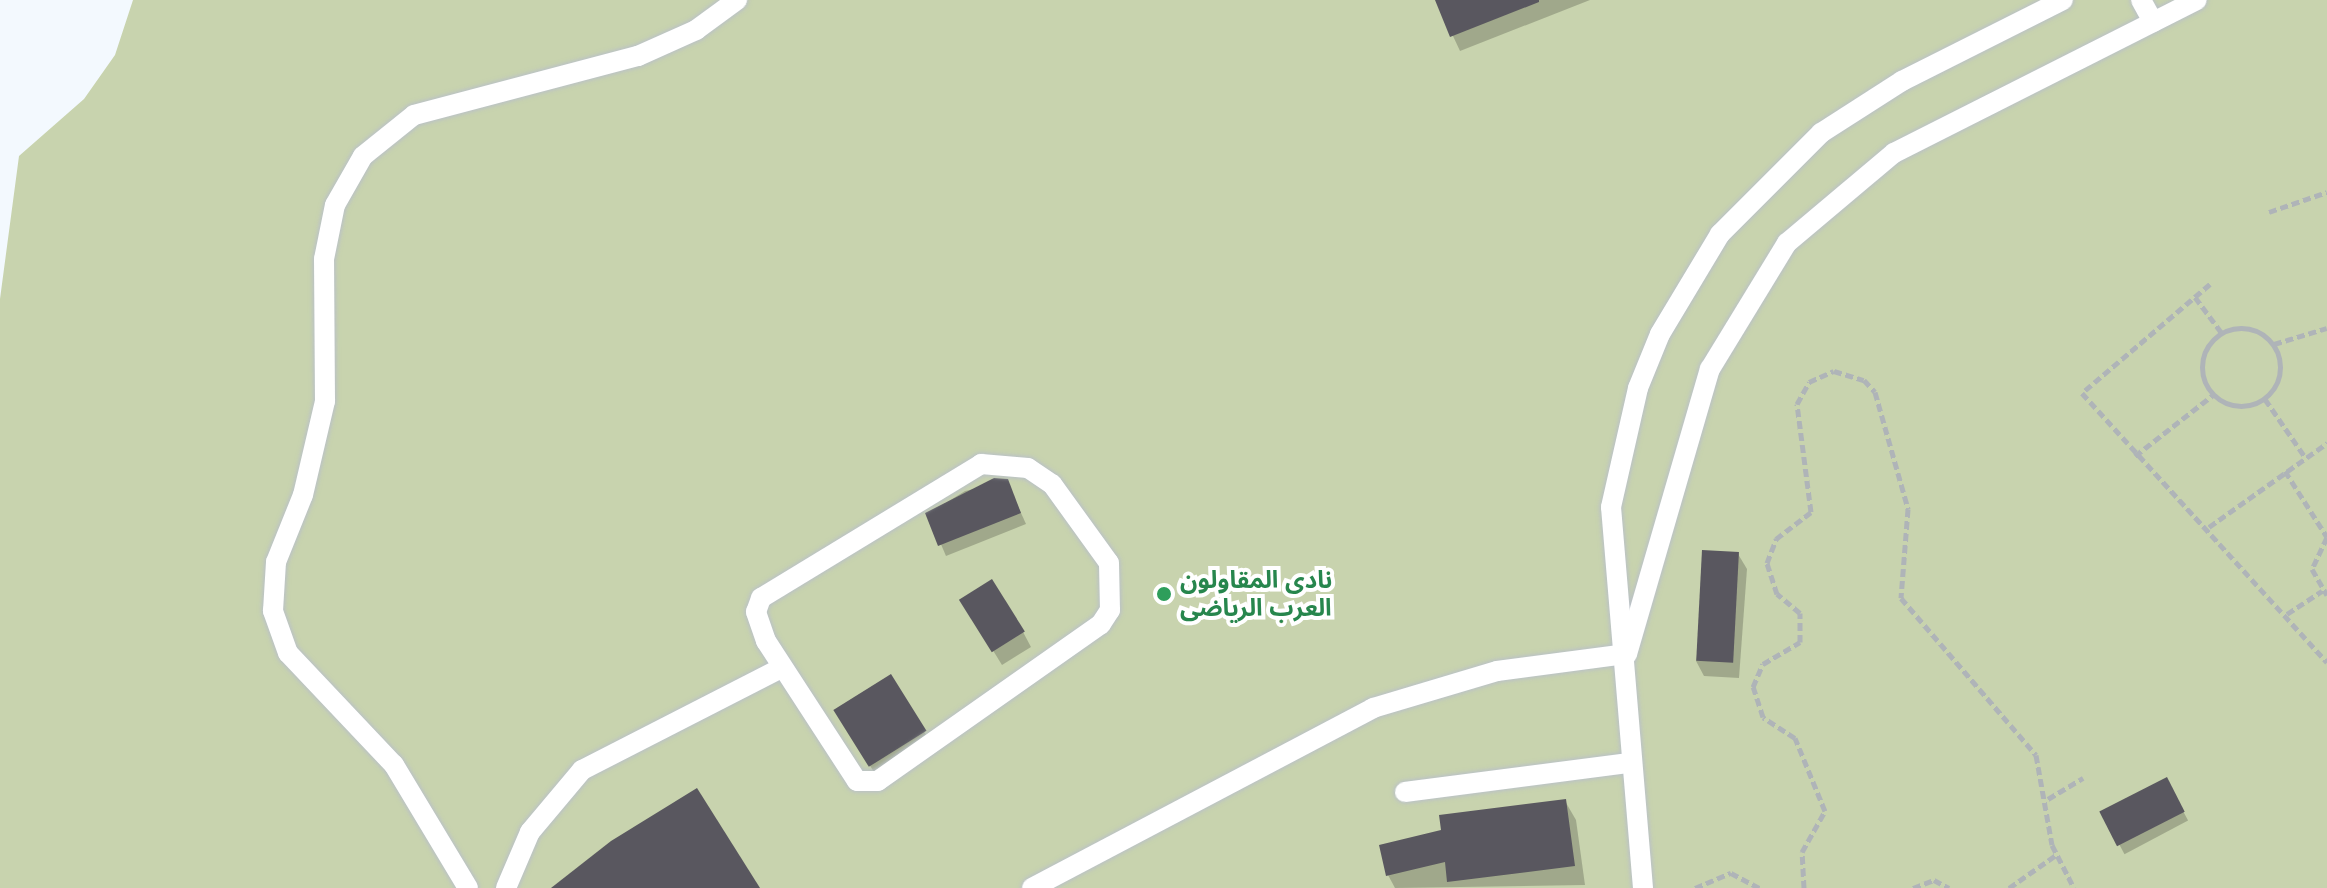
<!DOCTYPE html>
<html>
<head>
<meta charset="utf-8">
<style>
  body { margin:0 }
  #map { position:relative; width:2327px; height:888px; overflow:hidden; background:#f3f9fe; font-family:Helvetica,"Noto Sans Arabic",sans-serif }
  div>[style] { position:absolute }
  .green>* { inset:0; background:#c8d3ae }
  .shadow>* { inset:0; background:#0003; transform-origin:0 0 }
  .building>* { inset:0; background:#59575f; transform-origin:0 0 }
  .path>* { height:5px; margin-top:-2.5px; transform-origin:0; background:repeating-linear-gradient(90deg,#afb4b8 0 8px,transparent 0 12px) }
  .path>.ring { margin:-2.5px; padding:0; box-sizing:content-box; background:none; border:5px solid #afb4b8; border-radius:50% }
  .roads { filter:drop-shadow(0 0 2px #bac1c7) drop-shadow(0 0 2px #bac1c7) }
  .lane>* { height:20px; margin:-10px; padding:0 10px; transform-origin:10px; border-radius:10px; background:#fff }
  .dots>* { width:22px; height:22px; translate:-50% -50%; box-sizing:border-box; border:4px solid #fff; border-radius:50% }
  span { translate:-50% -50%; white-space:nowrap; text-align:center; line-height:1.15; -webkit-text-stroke:8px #fff; paint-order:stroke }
  .leisure-label { font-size:24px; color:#27864d; font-weight:700 }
  .left { translate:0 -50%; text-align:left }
</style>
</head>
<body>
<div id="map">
  <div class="green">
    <div style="clip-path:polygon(133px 0,2327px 0,2327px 888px,0 888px,0 299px,19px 156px,84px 99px,115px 55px)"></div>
  </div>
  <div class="shadow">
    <div style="clip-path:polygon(1454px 0,1590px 0,1460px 51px,1439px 6px)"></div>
    <div style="clip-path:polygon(1007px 482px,1026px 524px,946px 556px,928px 514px,965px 491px)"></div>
    <div style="clip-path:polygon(1738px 554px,1747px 569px,1739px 678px,1704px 676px,1696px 661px)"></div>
    <div style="clip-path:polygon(971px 615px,1023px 632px,1031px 647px,1002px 665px)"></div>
    <div style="left:890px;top:677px;width:73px;height:64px;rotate:58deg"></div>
    <div style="left:2166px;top:779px;width:47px;height:72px;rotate:62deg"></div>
    <div style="clip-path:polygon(1565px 801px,1576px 820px,1585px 885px,1395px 888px,1388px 875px)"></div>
  </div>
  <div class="building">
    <div style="clip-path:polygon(1435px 0,1539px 0,1539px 2px,1450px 37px)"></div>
    <div style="clip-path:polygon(994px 478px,1008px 479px,1021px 513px,938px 546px,925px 513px)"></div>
    <div style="left:1702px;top:550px;width:37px;height:111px;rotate:3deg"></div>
    <div style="left:992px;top:579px;width:62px;height:39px;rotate:58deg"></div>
    <div style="left:891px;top:674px;width:67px;height:68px;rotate:58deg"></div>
    <div style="left:2167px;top:777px;width:39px;height:76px;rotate:63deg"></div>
    <div style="clip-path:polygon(697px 788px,760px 888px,551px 888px,611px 841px)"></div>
    <div style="clip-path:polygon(1566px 799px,1575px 866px,1447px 882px,1445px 862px,1386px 876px,1379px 845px,1441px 830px,1439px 815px)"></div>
  </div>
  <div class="path">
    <div style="left:2269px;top:212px;width:61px;rotate:-19deg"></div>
    <div style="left:2210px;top:284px;width:168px;rotate:139.6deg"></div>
    <div style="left:2082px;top:393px;width:364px;rotate:47.7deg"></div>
    <div style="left:2195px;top:297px;width:44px;rotate:53.4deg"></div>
    <div class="ring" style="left:2202px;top:328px;width:73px;height:73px"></div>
    <div style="left:2274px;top:344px;width:55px;rotate:-16.8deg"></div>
    <div style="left:2265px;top:399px;width:70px;rotate:55.4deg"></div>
    <div style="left:2135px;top:456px;width:99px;rotate:-38deg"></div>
    <div style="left:2285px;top:471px;width:78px;rotate:57.5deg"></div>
    <div style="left:2209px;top:527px;width:145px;rotate:-35.4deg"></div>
    <div style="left:2327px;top:537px;width:35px;rotate:115deg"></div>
    <div style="left:2312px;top:569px;width:30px;rotate:60deg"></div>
    <div style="left:2287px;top:614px;width:42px;rotate:-33.3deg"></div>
    <div style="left:2048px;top:799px;width:41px;rotate:-31deg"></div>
    <div style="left:1695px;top:888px;width:39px;rotate:-23deg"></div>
    <div style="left:1731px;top:873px;width:32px;rotate:28deg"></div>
    <div style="left:1804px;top:888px;width:36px;rotate:-93deg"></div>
    <div style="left:1802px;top:852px;width:47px;rotate:-60.7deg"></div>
    <div style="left:1825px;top:811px;width:79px;rotate:-112.3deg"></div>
    <div style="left:1795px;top:738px;width:38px;rotate:-147deg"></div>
    <div style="left:1763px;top:717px;width:32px;rotate:-108deg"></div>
    <div style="left:1753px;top:687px;width:25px;rotate:-67deg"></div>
    <div style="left:1763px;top:664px;width:43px;rotate:-30.7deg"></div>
    <div style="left:1800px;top:642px;width:29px;rotate:-90deg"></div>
    <div style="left:1800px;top:613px;width:30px;rotate:-140deg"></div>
    <div style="left:1777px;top:594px;width:33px;rotate:-108deg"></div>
    <div style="left:1767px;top:563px;width:26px;rotate:-69deg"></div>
    <div style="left:1776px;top:539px;width:44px;rotate:-37.6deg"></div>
    <div style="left:1811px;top:512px;width:109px;rotate:-97.4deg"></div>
    <div style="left:1797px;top:404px;width:25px;rotate:-61deg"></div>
    <div style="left:1809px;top:382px;width:27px;rotate:-24deg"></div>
    <div style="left:1834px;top:371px;width:31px;rotate:17deg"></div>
    <div style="left:1864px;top:380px;width:16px;rotate:47deg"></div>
    <div style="left:1875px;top:392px;width:122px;rotate:74.2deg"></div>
    <div style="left:1908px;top:509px;width:89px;rotate:94.5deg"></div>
    <div style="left:1901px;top:598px;width:207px;rotate:49.3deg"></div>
    <div style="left:2036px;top:755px;width:91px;rotate:79.9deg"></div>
    <div style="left:2052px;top:845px;width:48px;rotate:62.9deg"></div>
    <div style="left:1913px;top:888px;width:22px;rotate:-21deg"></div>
    <div style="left:1934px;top:880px;width:17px;rotate:28deg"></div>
    <div style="left:2009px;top:888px;width:57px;rotate:-35.1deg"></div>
  </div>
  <div class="roads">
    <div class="lane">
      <div style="left:2141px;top:0;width:25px;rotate:61deg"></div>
      <div style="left:981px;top:464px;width:47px;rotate:4.9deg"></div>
      <div style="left:1028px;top:468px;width:29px;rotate:34deg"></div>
      <div style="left:1052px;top:484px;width:97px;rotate:54.2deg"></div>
      <div style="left:1109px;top:563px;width:47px;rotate:88.8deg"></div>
      <div style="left:1110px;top:610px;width:17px;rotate:123deg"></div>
      <div style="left:1101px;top:624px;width:273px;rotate:144.9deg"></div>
      <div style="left:878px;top:781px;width:21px;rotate:180deg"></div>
      <div style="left:857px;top:781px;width:167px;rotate:-123deg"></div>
      <div style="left:766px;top:641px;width:31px;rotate:-109deg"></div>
      <div style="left:756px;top:612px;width:15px;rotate:-70deg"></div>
      <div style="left:761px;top:598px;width:258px;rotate:-31.3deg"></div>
      <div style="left:1627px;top:654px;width:297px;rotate:-73.8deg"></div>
      <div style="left:1710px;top:369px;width:148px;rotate:-58.6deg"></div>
      <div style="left:1787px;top:243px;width:140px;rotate:-40.1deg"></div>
      <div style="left:1894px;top:153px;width:339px;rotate:-26.8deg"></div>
      <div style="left:1405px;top:792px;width:224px;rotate:-7.4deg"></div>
      <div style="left:468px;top:888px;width:144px;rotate:-121deg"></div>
      <div style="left:394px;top:765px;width:154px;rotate:-133.4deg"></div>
      <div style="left:288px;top:653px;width:45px;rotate:-109.7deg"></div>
      <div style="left:273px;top:611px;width:49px;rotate:-86.5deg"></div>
      <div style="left:276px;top:562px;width:72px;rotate:-68.1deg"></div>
      <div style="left:303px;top:495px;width:97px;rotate:-76.8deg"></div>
      <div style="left:325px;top:401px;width:142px;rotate:-90.4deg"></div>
      <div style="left:324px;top:259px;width:55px;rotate:-78.5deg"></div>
      <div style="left:335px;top:205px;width:56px;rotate:-60.3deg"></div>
      <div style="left:363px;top:156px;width:65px;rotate:-38.8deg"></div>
      <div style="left:414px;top:115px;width:232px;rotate:-14.8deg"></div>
      <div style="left:638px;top:56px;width:64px;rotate:-24.1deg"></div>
      <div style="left:696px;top:30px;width:51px;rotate:-36.2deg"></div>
      <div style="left:506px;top:888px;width:61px;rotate:-66.8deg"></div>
      <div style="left:530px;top:832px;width:81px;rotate:-50deg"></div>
      <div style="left:582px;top:770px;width:224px;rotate:-27.1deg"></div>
      <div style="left:1032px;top:888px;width:386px;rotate:-27.8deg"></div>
      <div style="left:1373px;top:708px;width:129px;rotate:-16.6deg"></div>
      <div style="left:1497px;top:671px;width:131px;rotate:-7.5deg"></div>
      <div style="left:1643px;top:888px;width:382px;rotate:-94.8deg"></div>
      <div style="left:1611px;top:507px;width:122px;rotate:-77.2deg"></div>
      <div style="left:1638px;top:388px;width:58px;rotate:-67.8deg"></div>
      <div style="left:1660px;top:334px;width:117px;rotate:-59deg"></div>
      <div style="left:1720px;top:234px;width:143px;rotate:-45deg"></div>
      <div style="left:1821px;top:133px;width:96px;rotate:-32.7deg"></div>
      <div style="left:1902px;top:81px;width:180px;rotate:-26.7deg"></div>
    </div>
  </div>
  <div class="dots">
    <div style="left:1164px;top:594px;background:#2e9e5b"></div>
  </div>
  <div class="leisure-label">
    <span class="left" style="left:1180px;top:594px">نادى المقاولون<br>العرب الرياضى</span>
  </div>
</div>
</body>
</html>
